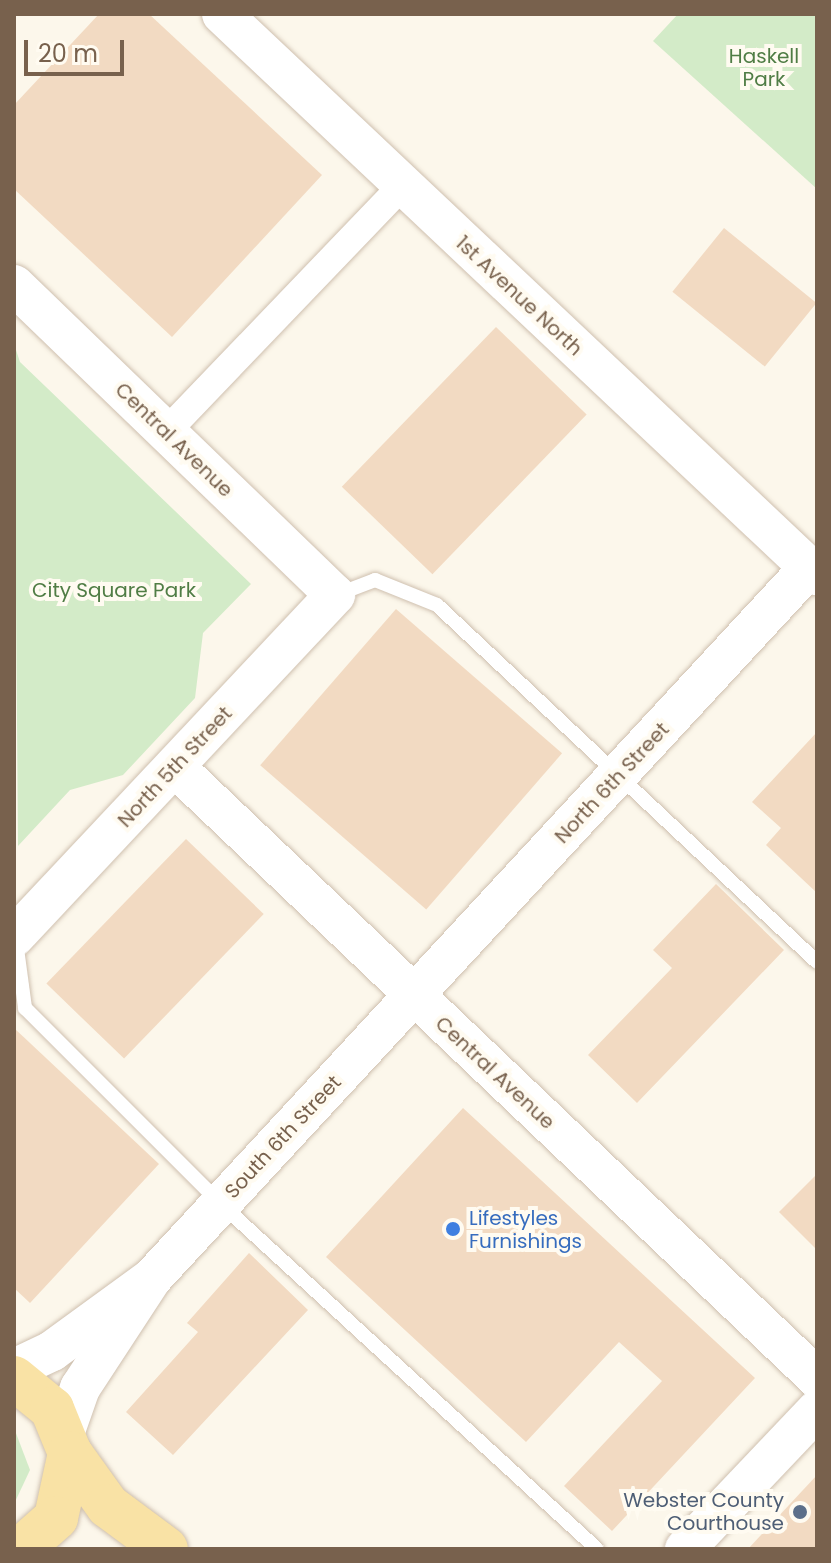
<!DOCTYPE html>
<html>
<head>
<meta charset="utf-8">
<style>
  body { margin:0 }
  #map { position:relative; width:831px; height:1563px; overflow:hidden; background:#fcf7eb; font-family:Poppins,sans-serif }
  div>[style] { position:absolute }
  .green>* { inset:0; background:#d3ebc8 }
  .building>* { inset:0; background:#f2dac2; transform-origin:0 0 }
  .roads { filter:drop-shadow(0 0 2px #cfc0af) drop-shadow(0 0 2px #cfc0af) }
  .lane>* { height:14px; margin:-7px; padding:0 7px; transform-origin:7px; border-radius:7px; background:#fff }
  .street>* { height:28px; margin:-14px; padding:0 14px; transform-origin:14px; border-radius:14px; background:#fff }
  .secondary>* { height:40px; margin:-20px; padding:0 20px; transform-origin:20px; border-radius:20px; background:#fff }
  .primary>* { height:44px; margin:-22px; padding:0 22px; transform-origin:22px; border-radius:22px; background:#f9e2a5 }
  .dots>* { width:22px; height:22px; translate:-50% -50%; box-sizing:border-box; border:4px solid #fffbf1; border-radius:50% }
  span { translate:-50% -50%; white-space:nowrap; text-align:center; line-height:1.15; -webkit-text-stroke:8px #fffbf1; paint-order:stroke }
  .park-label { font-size:20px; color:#507d45 }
  .street-label { font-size:20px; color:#78614d }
  .shop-label { font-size:20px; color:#366cbe }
  .left { translate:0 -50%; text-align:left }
  .service-label { font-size:20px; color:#4e5e75 }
  .right { translate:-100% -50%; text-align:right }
  .frame { position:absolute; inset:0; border:16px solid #78614d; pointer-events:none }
  .scale { position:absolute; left:24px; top:40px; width:100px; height:36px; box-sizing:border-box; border:4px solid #78614d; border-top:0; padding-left:10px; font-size:24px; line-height:28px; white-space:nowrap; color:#78614d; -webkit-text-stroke:6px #fffbf1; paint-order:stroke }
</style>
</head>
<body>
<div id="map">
  <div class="green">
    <div style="clip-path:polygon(678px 14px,817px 14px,817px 189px,653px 41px)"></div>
    <div style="clip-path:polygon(14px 344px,20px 362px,251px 584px,203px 633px,195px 698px,123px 775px,70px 790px,18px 846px)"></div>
    <div style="clip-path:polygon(14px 1428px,30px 1470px,14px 1504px)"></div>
  </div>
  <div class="building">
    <div style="clip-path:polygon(99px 14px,149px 14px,322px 175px,172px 337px,14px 189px,14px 105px)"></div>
    <div style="left:724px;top:228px;width:119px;height:82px;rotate:39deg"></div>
    <div style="left:496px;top:327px;width:126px;height:222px;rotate:44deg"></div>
    <div style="left:396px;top:609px;width:220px;height:207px;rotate:41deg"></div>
    <div style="clip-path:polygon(817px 732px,817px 893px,766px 845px,781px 828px,752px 802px)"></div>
    <div style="left:186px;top:839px;width:108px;height:201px;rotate:44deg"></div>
    <div style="clip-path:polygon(716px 884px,784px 950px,637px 1103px,588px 1055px,672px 968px,653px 950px)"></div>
    <div style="clip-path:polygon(14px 1028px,159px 1164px,30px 1303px,14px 1288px)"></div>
    <div style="clip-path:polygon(463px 1108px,755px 1378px,612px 1531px,564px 1486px,662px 1381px,619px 1342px,526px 1442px,326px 1257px)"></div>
    <div style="clip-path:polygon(817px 1174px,817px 1250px,779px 1212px)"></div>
    <div style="clip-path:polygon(249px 1253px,308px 1310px,173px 1455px,126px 1412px,198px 1332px,187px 1323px)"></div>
    <div style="clip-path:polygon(817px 1475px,817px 1549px,748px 1549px)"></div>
  </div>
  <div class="roads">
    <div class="lane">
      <div style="left:336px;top:595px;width:42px;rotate:-21deg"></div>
      <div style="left:375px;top:580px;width:67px;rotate:22deg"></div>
      <div style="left:437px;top:605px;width:521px;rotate:43.21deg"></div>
      <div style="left:16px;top:941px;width:68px;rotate:82.3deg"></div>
      <div style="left:25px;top:1008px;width:277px;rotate:45deg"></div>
      <div style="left:221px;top:1204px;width:510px;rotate:42.54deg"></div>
    </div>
    <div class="street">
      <div style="left:166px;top:432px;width:341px;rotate:-46.2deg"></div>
    </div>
    <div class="secondary">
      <div style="left:222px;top:14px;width:818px;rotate:43.32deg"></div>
      <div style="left:14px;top:285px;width:446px;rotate:44deg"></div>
      <div style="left:335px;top:595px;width:469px;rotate:133.2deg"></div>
      <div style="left:175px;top:767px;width:886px;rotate:43.58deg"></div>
      <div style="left:14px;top:1369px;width:42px;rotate:-25.3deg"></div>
      <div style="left:52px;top:1351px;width:124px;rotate:-36.1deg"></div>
      <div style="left:65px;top:1431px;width:46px;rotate:-70.8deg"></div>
      <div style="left:80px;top:1388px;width:131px;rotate:-56.8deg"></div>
      <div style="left:152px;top:1278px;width:967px;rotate:-47.22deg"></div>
      <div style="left:685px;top:1549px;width:192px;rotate:-46.5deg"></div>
    </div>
    <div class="primary">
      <div style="left:14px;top:1378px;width:49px;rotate:39.2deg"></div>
      <div style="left:52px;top:1409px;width:48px;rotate:67.8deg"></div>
      <div style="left:70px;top:1453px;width:66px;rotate:102.2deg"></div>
      <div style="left:56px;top:1518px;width:47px;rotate:138.5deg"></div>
      <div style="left:70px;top:1453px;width:65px;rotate:54.4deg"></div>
      <div style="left:108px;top:1506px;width:72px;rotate:36.6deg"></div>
    </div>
  </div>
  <div class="dots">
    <div style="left:453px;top:1229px;background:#3f7fe0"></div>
    <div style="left:800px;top:1512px;background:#5c6f8a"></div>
  </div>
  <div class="park-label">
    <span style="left:764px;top:68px">Haskell<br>Park</span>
    <span style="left:114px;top:590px">City Square Park</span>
  </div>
  <div class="street-label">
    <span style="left:519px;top:296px;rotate:43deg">1st Avenue North</span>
    <span style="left:174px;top:440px;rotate:44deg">Central Avenue</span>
    <span style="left:175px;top:767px;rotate:-47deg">North 5th Street</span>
    <span style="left:612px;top:783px;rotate:-47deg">North 6th Street</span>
    <span style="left:495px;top:1073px;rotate:43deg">Central Avenue</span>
    <span style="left:283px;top:1137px;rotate:-47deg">South 6th Street</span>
  </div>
  <div class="shop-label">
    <span class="left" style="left:469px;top:1230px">Lifestyles<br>Furnishings</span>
  </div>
  <div class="service-label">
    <span class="right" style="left:784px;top:1512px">Webster County<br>Courthouse</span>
  </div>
  <div class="frame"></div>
  <div class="scale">20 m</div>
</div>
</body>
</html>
